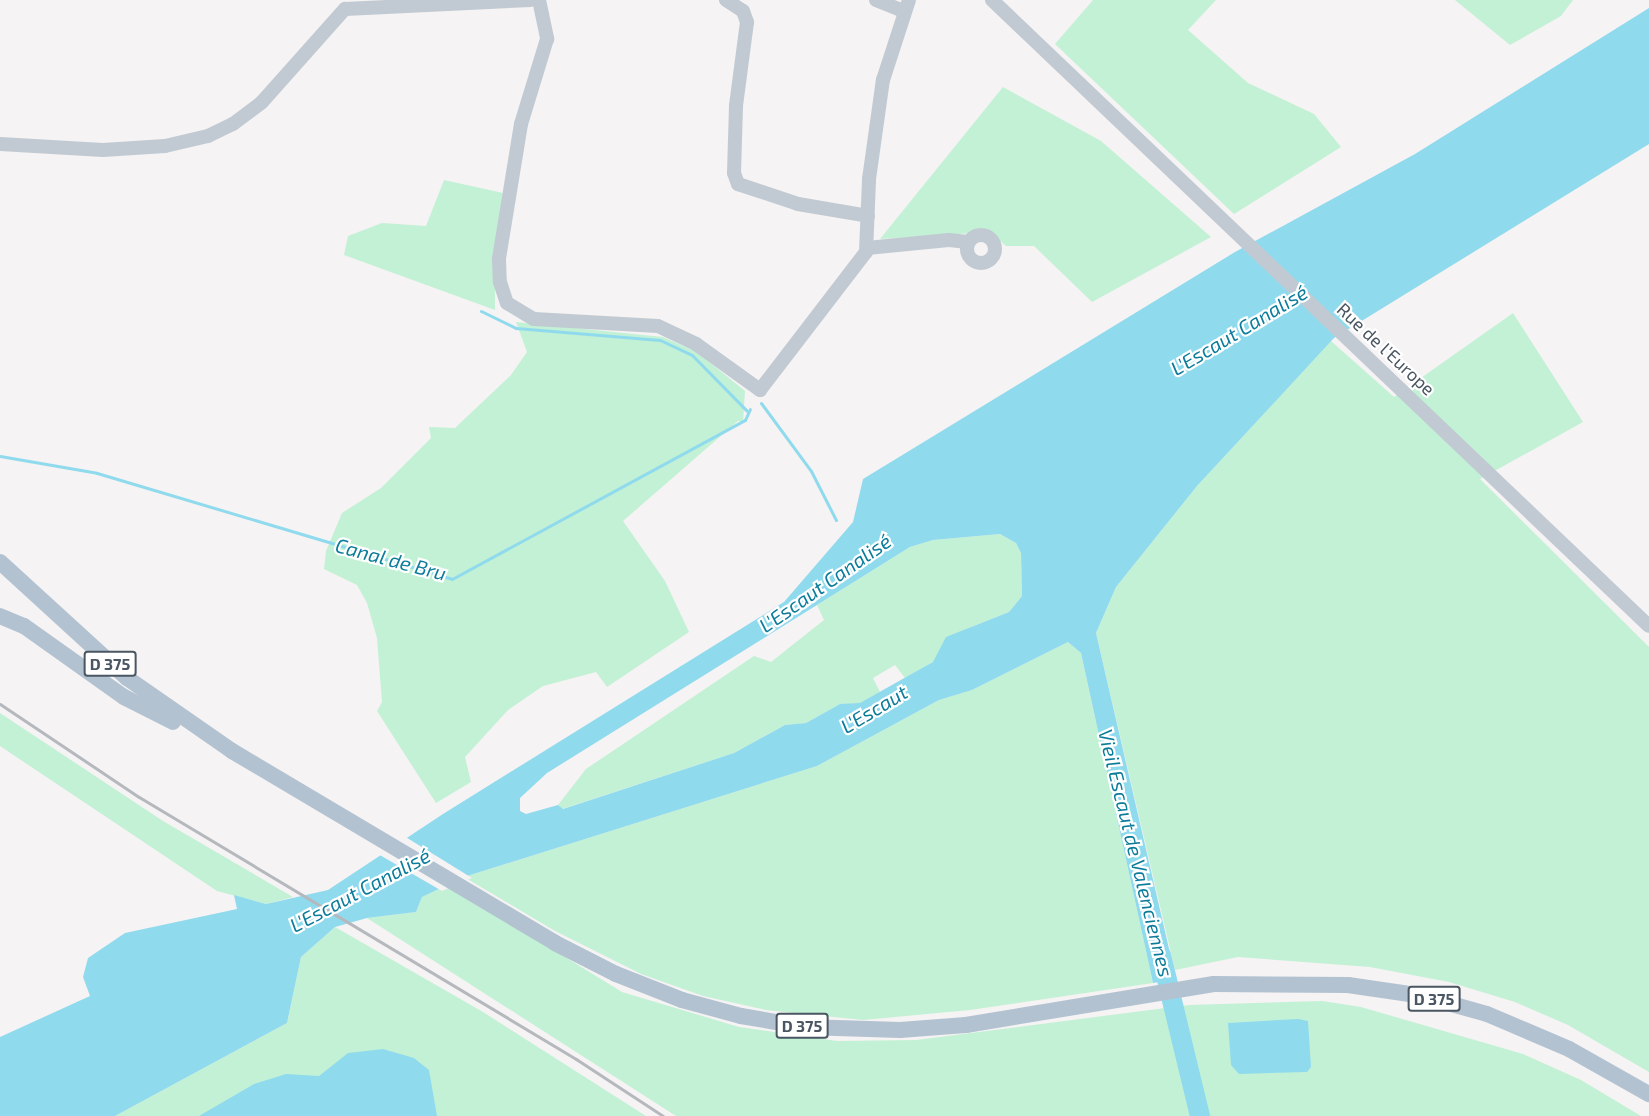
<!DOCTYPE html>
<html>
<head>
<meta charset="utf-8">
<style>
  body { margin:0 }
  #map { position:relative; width:1649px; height:1116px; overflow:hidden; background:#f5f3f3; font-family:"Exo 2",sans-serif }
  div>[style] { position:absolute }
  .green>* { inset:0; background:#c3f1d5 }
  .water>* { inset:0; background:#90daee }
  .pier>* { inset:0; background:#f5f3f3 }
  .stream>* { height:3px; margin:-1.5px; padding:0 1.5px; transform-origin:1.5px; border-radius:1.5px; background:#90daee }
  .river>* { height:20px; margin:-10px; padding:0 10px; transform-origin:10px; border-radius:10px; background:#90daee }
  .minor>* { height:14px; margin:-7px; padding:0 7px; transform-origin:7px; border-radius:7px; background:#c1cad2 }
  .minor>.ring { margin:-7px; padding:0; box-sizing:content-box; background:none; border:14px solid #c1cad2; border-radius:50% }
  .major>* { height:16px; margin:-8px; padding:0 8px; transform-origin:8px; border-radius:8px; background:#b3c2d1 }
  .rail>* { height:3px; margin:-1.5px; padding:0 1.5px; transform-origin:1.5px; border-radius:1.5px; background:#b5b8bd }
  span { translate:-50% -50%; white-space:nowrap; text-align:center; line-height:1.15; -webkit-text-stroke:4.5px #fff; paint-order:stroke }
  .shield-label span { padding:2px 4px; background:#fff; border:2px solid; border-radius:4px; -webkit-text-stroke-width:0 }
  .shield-label { font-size:16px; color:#4a5661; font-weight:700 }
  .street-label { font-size:18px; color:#4a5661 }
  .water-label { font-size:20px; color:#0c7c9b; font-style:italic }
</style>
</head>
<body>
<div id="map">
  <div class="green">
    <div style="clip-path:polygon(1093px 0,1216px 0,1188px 30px,1248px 83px,1314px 114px,1341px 147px,1234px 214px,1055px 44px)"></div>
    <div style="clip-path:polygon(1455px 0,1573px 0,1561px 16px,1510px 45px)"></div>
    <div style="clip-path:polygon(1003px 87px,1101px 141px,1211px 237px,1092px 302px,1034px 246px,1006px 246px,990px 232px,880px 239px)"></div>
    <div style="clip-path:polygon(444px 180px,503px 193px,495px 247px,495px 310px,344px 255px,348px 236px,382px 223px,426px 226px)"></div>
    <div style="clip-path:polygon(1513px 313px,1583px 422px,1480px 479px,1649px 647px,1649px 1072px,1568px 1025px,1515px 1002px,1449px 982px,1370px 967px,1238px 957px,1175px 970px,1096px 633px,1116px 587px,1197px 486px,1331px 341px,1394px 397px)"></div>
    <div style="clip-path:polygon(516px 322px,663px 337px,697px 352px,745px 391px,743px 422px,738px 421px,623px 521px,665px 581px,689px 632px,607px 687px,596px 672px,543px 686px,508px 710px,465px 757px,471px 782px,436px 803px,377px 711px,382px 702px,377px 638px,367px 603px,357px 585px,324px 569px,326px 551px,342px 513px,381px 488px,431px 438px,429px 427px,455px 428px,511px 375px,527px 352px)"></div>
    <div style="clip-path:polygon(1000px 534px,1016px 543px,1021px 553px,1022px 596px,1009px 612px,971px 627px,933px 662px,905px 678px,895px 665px,873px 678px,880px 692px,860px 704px,840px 704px,806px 723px,785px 725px,734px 753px,562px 809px,558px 805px,586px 769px,754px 656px,771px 662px,824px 620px,817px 605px,910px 547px,933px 540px)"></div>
    <div style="clip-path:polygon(1068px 642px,1081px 653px,1153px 983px,970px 1010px,863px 1020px,766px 1010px,703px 996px,641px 974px,555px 931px,464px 877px,817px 766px,939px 700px,972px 690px)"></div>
    <div style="clip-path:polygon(0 713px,163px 821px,293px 897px,266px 904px,217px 891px,0 746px)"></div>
    <div style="clip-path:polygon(448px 885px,622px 992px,739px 1027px,837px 1041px,916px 1040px,1189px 1005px,1322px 1001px,1361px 1007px,1523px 1054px,1581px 1080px,1641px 1116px,676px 1116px,367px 918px,416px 912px,422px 897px)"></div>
    <div style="clip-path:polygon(335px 927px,483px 1012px,646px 1116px,115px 1116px,287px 1023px,301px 957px)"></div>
  </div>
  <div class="water">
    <div style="clip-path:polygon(evenodd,1649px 8px,1649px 144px,1334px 338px,1197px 486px,1116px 587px,1096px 633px,1176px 979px,1153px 983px,1081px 653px,1068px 642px,972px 690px,939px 700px,817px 766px,464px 877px,422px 897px,416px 912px,367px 918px,335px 927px,301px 957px,287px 1023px,115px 1116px,0 1116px,0 1037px,90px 996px,83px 977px,88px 958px,125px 933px,237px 909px,234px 895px,266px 904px,328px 890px,443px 814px,784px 602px,853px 522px,863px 479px,1235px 252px,1415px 154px,1649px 8px,1000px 534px,1016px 543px,1021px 553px,1022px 596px,1009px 612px,946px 637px,933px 662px,915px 672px,860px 703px,840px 704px,806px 723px,785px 725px,734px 753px,563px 809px,558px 805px,526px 814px,520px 811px,520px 798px,547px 773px,910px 547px,933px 540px,1000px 534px)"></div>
    <div style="clip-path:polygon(1298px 1019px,1308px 1021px,1311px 1067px,1307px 1072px,1239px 1074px,1231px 1065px,1228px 1023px)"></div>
    <div style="clip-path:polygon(383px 1049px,414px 1058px,429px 1070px,437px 1116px,199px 1116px,254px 1084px,286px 1074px,319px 1076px,348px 1053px)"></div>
  </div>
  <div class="pier">
    <div style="clip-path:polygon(404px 836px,472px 878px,442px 891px,378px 854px)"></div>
  </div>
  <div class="stream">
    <div style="left:481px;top:311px;width:39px;rotate:26deg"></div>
    <div style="left:516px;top:328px;width:144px;rotate:4.8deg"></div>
    <div style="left:660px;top:340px;width:35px;rotate:25deg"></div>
    <div style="left:692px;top:355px;width:78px;rotate:45.5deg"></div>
    <div style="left:761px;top:403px;width:84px;rotate:53.7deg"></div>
    <div style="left:811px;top:471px;width:55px;rotate:63deg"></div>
    <div style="left:0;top:456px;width:98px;rotate:9.9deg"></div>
    <div style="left:97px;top:473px;width:370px;rotate:16.6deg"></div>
    <div style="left:452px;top:579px;width:333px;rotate:-28.5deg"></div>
    <div style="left:745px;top:420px;width:12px;rotate:-66deg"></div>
  </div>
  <div class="river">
    <div style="left:1161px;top:955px;width:166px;rotate:76.4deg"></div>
  </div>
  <div class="minor">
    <div style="left:539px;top:0;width:40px;rotate:78deg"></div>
    <div style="left:547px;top:39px;width:89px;rotate:107deg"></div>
    <div style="left:521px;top:124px;width:137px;rotate:99.3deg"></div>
    <div style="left:499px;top:259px;width:23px;rotate:88deg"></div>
    <div style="left:500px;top:282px;width:22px;rotate:72deg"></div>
    <div style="left:507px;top:303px;width:31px;rotate:31deg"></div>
    <div style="left:534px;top:319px;width:124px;rotate:3.2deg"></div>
    <div style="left:658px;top:326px;width:42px;rotate:25.3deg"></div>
    <div style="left:696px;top:344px;width:79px;rotate:35.7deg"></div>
    <div style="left:760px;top:390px;width:174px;rotate:-52.5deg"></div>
    <div style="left:866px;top:252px;width:73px;rotate:-87.6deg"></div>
    <div style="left:869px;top:179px;width:100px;rotate:-82deg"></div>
    <div style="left:883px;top:80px;width:84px;rotate:-72deg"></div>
    <div style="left:726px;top:0;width:20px;rotate:33deg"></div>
    <div style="left:743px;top:11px;width:12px;rotate:70deg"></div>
    <div style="left:747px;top:22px;width:85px;rotate:97.5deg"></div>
    <div style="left:736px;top:106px;width:67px;rotate:91.7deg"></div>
    <div style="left:734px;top:173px;width:12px;rotate:70deg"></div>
    <div style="left:738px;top:184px;width:63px;rotate:18.4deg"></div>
    <div style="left:798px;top:204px;width:71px;rotate:9.7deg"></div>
    <div style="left:876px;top:0;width:31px;rotate:22deg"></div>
    <div style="left:992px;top:0;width:907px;rotate:43.62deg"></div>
    <div style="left:345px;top:9px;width:186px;rotate:-2.8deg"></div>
    <div style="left:0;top:144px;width:103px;rotate:3.3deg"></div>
    <div style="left:103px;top:150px;width:62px;rotate:-3.7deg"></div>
    <div style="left:165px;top:146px;width:44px;rotate:-13.1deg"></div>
    <div style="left:208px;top:136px;width:28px;rotate:-26deg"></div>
    <div style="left:233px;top:124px;width:36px;rotate:-37deg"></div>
    <div style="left:262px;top:102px;width:125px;rotate:-48.3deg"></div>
    <div class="ring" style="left:967px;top:235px;width:14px;height:14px"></div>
    <div style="left:867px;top:248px;width:82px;rotate:-5.6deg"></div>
    <div style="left:949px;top:240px;width:19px;rotate:6deg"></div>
  </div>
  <div class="major">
    <div style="left:0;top:562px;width:172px;rotate:42.4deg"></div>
    <div style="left:127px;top:678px;width:128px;rotate:34.8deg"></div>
    <div style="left:232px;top:751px;width:376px;rotate:30.7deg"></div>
    <div style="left:555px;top:943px;width:68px;rotate:26.9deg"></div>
    <div style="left:616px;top:974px;width:71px;rotate:21.5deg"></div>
    <div style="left:682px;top:1000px;width:61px;rotate:15.2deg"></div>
    <div style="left:741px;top:1016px;width:65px;rotate:9.8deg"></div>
    <div style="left:805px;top:1027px;width:95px;rotate:1.8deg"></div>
    <div style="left:900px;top:1030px;width:66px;rotate:-4.3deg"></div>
    <div style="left:966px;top:1025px;width:251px;rotate:-9.4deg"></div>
    <div style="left:1214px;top:984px;width:134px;rotate:0.4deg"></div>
    <div style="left:1348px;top:985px;width:76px;rotate:8.3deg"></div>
    <div style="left:1423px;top:996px;width:66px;rotate:15.7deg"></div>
    <div style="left:1487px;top:1014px;width:89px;rotate:23.1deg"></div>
    <div style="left:1569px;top:1049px;width:92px;rotate:29.4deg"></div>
    <div style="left:0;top:616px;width:26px;rotate:23deg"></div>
    <div style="left:24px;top:626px;width:123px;rotate:35.4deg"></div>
    <div style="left:124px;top:697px;width:55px;rotate:27deg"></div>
  </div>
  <div class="rail">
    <div style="left:0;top:704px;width:167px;rotate:33.8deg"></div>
    <div style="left:139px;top:797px;width:510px;rotate:30.94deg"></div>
    <div style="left:576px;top:1059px;width:104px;rotate:33.2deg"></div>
  </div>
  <div class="shield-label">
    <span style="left:110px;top:664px">D 375</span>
    <span style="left:1434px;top:999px">D 375</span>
    <span style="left:802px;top:1026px">D 375</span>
  </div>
  <div class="street-label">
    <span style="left:1386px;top:349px;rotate:43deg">Rue de l'Europe</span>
  </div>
  <div class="water-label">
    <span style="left:1239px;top:330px;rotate:-31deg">L'Escaut Canalisé</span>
    <span style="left:391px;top:559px;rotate:15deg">Canal de Bru</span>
    <span style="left:825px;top:583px;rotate:-35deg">L'Escaut Canalisé</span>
    <span style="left:874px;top:709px;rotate:-31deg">L'Escaut</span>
    <span style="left:1136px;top:853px;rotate:76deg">Vieil Escaut de Valenciennes</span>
    <span style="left:360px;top:890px;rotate:-28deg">L'Escaut Canalisé</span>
  </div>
</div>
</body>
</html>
